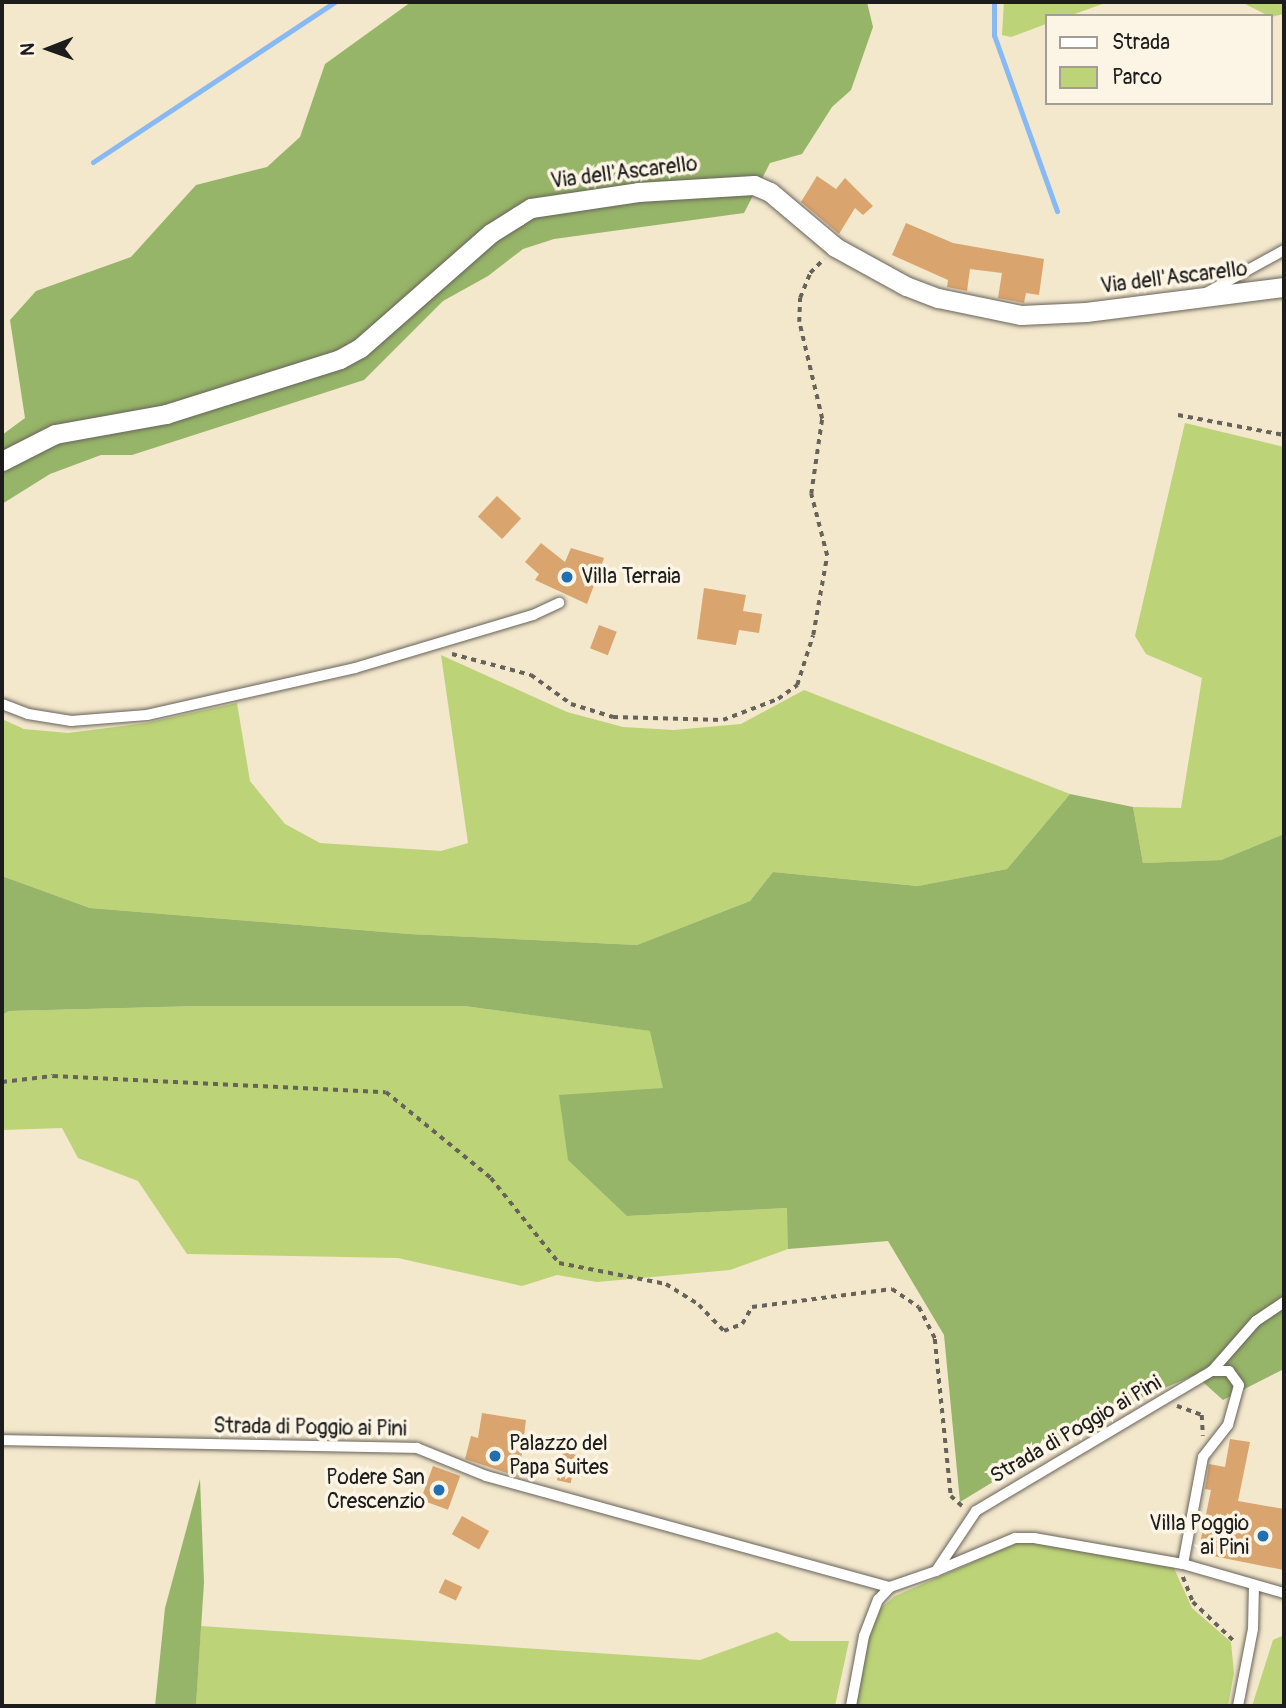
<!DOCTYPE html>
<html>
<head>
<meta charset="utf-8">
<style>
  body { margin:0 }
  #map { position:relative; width:1286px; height:1708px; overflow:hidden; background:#f3e7cc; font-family:Pangolin,sans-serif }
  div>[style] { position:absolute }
  .green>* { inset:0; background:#bdd377 }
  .forest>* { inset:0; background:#96b568 }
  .stream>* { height:5px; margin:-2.5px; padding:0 2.5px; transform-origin:2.5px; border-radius:2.5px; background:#87b9f4 }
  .building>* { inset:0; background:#d9a46e; transform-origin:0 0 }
  .path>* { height:3.5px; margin-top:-1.75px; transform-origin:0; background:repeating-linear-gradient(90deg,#67635a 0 5px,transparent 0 10px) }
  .roads { filter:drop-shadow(0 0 2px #67635a) drop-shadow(0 0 2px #67635a) }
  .lane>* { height:10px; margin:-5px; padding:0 5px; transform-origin:5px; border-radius:5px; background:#fff }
  .street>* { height:19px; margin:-9.5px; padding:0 9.5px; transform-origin:9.5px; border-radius:9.5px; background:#fff }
  .dots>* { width:19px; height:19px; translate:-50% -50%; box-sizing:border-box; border:4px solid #fcf5e5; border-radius:50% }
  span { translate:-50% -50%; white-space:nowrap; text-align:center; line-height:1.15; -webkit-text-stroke:7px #fcf5e5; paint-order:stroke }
  .street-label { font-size:21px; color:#1c1c1c }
  .poi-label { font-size:21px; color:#1c1c1c }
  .left { translate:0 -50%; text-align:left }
  .right { translate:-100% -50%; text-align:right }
  .frame { position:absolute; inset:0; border:4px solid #1c1c1c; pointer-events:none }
  .legend { position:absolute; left:1045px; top:14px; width:228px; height:91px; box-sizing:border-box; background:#fcf5e5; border:2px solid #a29e95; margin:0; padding:9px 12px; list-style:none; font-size:21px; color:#1c1c1c }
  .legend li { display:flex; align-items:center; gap:14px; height:35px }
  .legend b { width:35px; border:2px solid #a29e95 }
  .north { position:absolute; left:14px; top:14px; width:70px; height:70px; -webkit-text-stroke:5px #fcf5e5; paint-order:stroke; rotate:269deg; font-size:19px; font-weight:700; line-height:28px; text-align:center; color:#1c1c1c }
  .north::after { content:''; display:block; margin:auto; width:24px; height:32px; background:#1c1c1c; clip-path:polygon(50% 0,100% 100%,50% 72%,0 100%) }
</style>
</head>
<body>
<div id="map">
  <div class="green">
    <div style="clip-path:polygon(1004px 2px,1108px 2px,1069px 16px,1046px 16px,1046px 24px,1011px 37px,1002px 35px)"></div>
    <div style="clip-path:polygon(1241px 2px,1284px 2px,1284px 14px,1271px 17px)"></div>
    <div style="clip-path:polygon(1185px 423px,1284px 447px,1284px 834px,1221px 860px,1143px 863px,1133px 807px,1181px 808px,1202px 678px,1146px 654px,1135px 636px)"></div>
    <div style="clip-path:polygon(441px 655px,567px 712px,623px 727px,674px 730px,741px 724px,804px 690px,1070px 794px,1007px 869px,919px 886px,773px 872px,750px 901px,637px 945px,409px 934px,90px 908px,2px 876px,2px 719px,24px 729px,68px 733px,146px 723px,237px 703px,250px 781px,285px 824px,320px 843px,441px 851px,468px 843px)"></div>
    <div style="clip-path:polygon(200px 1006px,464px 1006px,651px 1031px,664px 1088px,627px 1216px,788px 1208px,788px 1249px,730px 1270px,597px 1282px,557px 1275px,522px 1286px,398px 1258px,187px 1254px,138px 1181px,78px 1158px,62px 1128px,2px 1130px,2px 1015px,9px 1011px)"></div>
    <div style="clip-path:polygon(1033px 1542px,1173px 1566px,1192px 1608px,1231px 1642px,1234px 1673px,1228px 1706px,856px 1706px,869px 1637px,881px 1608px,895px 1596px,1017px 1543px)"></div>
    <div style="clip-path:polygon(201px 1626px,700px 1660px,777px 1632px,790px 1641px,849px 1641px,835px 1706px,196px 1706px)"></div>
    <div style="clip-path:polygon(1284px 1635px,1284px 1706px,1252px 1706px,1273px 1640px)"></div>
  </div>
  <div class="forest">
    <div style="clip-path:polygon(411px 2px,867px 2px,873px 27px,851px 90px,832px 107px,802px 154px,770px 163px,744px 213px,554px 239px,523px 249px,488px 276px,443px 301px,364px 380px,132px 455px,101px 455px,50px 474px,2px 504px,2px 435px,25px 418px,10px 320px,36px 291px,131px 257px,196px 185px,267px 167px,300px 137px,325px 64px)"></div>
    <div style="clip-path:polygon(1070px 794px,1133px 807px,1143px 863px,1221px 860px,1284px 834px,1284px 1369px,1223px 1400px,1195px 1375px,1108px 1412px,960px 1502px,944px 1335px,888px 1241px,788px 1249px,787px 1208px,627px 1216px,568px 1160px,559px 1095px,663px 1088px,650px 1031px,464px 1006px,200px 1006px,9px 1011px,2px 1015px,2px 876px,90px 908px,409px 934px,637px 945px,750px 901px,773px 872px,918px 886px,1007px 869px)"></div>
    <div style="clip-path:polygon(200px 1479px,204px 1582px,196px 1706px,155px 1706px,165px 1608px)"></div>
  </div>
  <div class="stream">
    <div style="left:994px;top:2px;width:33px;rotate:90deg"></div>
    <div style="left:994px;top:35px;width:187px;rotate:70.3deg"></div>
    <div style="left:93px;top:162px;width:290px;rotate:-33.5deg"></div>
  </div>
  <div class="building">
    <div style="clip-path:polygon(817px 176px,836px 189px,845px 178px,873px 206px,863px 215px,855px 208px,839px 234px,801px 202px)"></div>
    <div style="clip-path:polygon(906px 223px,953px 243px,1044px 259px,1039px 295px,1026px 293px,1024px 303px,998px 298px,1002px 273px,970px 269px,967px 291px,947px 287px,948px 280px,892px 255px)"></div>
    <div style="left:497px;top:496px;width:33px;height:28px;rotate:43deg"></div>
    <div style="clip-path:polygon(541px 543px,565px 562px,571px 548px,604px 558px,587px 604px,535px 580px,539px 574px,525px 562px)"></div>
    <div style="clip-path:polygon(704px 588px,746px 595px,743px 611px,762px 614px,759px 633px,739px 630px,736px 645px,697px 639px)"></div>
    <div style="left:599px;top:625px;width:19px;height:25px;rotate:21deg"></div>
    <div style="clip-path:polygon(482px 1413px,526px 1420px,519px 1477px,465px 1459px,471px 1436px,478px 1438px)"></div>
    <div style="clip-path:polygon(1230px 1439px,1250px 1442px,1238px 1501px,1284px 1509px,1284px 1570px,1198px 1553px,1211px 1490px,1205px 1489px,1209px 1464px,1225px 1467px)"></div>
    <div style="left:563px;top:1452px;width:14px;height:29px;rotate:12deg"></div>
    <div style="left:433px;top:1466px;width:29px;height:36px;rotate:20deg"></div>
    <div style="left:462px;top:1516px;width:31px;height:21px;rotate:29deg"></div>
    <div style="left:445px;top:1579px;width:19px;height:15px;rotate:25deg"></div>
  </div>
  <div class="path">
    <div style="left:1178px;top:415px;width:108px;rotate:10.7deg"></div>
    <div style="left:452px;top:654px;width:82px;rotate:14.9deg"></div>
    <div style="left:531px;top:675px;width:49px;rotate:35.9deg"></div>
    <div style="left:571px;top:704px;width:44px;rotate:17.2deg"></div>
    <div style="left:613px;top:717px;width:110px;rotate:1.6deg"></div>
    <div style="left:723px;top:720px;width:59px;rotate:-20.9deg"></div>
    <div style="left:778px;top:699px;width:24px;rotate:-36deg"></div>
    <div style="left:797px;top:685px;width:52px;rotate:-72.3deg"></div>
    <div style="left:813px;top:635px;width:80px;rotate:-80deg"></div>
    <div style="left:827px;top:556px;width:64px;rotate:-104.5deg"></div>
    <div style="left:811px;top:494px;width:76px;rotate:-81.7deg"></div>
    <div style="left:822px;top:419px;width:100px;rotate:-103.3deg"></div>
    <div style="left:799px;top:322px;width:24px;rotate:-88deg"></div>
    <div style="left:800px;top:298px;width:27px;rotate:-68deg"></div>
    <div style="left:810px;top:273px;width:20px;rotate:-45deg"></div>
    <div style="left:2px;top:1082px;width:51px;rotate:-6.7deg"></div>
    <div style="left:53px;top:1076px;width:333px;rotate:2.8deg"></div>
    <div style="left:386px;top:1092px;width:136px;rotate:39.3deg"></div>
    <div style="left:491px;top:1178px;width:109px;rotate:51.3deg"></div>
    <div style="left:559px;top:1263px;width:109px;rotate:11.1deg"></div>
    <div style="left:666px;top:1284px;width:39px;rotate:32deg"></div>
    <div style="left:699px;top:1305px;width:36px;rotate:46deg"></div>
    <div style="left:724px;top:1331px;width:19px;rotate:-21deg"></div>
    <div style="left:742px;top:1324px;width:20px;rotate:-60deg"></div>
    <div style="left:752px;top:1307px;width:141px;rotate:-7.3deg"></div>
    <div style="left:892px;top:1289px;width:32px;rotate:34deg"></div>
    <div style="left:919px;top:1307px;width:36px;rotate:63deg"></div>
    <div style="left:935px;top:1339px;width:158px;rotate:84.2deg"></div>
    <div style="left:951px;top:1496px;width:15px;rotate:42deg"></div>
    <div style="left:1177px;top:1406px;width:27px;rotate:20deg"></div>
    <div style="left:1202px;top:1415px;width:21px;rotate:87deg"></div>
    <div style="left:1183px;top:1577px;width:27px;rotate:68deg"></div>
    <div style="left:1193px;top:1602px;width:59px;rotate:43.6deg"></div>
  </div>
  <div class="roads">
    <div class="lane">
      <div style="left:1208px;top:292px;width:87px;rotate:-28.9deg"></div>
      <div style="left:2px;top:704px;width:28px;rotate:21deg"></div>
      <div style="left:28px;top:714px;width:44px;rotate:9.2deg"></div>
      <div style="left:71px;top:721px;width:76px;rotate:-4.5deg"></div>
      <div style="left:147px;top:715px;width:213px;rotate:-12.7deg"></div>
      <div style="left:355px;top:668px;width:186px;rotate:-16.6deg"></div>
      <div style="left:533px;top:615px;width:29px;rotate:-25deg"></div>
      <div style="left:2px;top:1440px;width:415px;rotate:1.1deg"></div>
      <div style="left:417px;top:1448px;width:74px;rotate:22.1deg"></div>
      <div style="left:486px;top:1476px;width:419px;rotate:15.4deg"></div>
      <div style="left:1183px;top:1564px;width:109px;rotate:-79.4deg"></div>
      <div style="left:1203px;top:1457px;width:41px;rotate:-52deg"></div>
      <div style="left:1228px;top:1425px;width:41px;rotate:-74.6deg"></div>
      <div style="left:1239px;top:1385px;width:17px;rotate:-126deg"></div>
      <div style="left:1229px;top:1371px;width:17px;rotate:180deg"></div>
      <div style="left:936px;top:1571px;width:86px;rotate:-22.7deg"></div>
      <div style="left:1015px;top:1538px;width:19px"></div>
      <div style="left:1034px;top:1538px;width:151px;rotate:9.9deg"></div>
      <div style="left:1183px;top:1564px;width:105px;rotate:16deg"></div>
      <div style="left:851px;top:1706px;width:71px;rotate:-79.5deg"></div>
      <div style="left:864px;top:1636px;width:39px;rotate:-69deg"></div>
      <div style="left:878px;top:1600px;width:18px;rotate:-47deg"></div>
      <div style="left:890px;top:1587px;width:49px;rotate:-19.2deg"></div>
      <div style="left:936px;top:1571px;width:72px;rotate:-56.3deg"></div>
      <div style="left:976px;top:1511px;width:274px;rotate:-30.7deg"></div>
      <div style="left:1212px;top:1371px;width:67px;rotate:-48.7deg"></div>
      <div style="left:1256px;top:1321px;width:34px;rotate:-34deg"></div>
      <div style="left:1238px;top:1706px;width:78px;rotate:-79deg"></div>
      <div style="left:1253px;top:1629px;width:44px;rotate:-88.7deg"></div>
    </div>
    <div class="street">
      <div style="left:2px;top:461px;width:59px;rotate:-27deg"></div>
      <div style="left:55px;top:434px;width:113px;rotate:-10.2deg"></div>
      <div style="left:166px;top:414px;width:182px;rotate:-17.5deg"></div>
      <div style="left:340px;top:359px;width:23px;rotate:-29deg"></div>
      <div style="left:360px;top:348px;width:174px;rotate:-41.3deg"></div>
      <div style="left:491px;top:233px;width:32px;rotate:-32deg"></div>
      <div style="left:518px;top:216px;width:15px;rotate:-32deg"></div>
      <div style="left:531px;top:208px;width:108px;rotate:-8.5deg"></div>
      <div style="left:638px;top:192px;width:116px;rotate:-3.5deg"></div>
      <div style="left:754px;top:185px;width:17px;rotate:24deg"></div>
      <div style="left:770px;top:192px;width:85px;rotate:40.2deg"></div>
      <div style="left:835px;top:247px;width:81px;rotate:28.8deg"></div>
      <div style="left:906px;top:286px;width:34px;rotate:21deg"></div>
      <div style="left:938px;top:298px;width:85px;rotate:11.6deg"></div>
      <div style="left:1021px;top:315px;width:65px;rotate:-2.6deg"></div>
      <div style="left:1086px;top:312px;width:200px;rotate:-7.2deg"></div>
    </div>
  </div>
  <div class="dots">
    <div style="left:567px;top:577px;background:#1f6fb2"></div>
    <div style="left:495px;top:1456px;background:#1f6fb2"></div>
    <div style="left:439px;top:1490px;background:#1f6fb2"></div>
    <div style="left:1263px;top:1536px;background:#1f6fb2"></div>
  </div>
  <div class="street-label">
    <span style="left:624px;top:173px;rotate:-7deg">Via dell'Ascarello</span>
    <span style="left:1174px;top:278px;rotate:-7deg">Via dell'Ascarello</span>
    <span style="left:310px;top:1428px;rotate:1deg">Strada di Poggio ai Pini</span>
    <span style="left:1076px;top:1430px;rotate:-30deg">Strada di Poggio ai Pini</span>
  </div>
  <div class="poi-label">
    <span class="left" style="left:581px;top:577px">Villa Terraia</span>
    <span class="left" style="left:509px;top:1456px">Palazzo del<br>Papa Suites</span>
    <span class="right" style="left:425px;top:1490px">Podere San<br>Crescenzio</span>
    <span class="right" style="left:1249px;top:1536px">Villa Poggio<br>ai Pini</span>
  </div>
  <div class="frame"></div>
  <ul class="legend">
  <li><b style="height:9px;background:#fff"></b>Strada</li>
  <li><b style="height:19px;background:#bdd377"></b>Parco</li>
  </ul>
  <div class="north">N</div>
</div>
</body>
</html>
